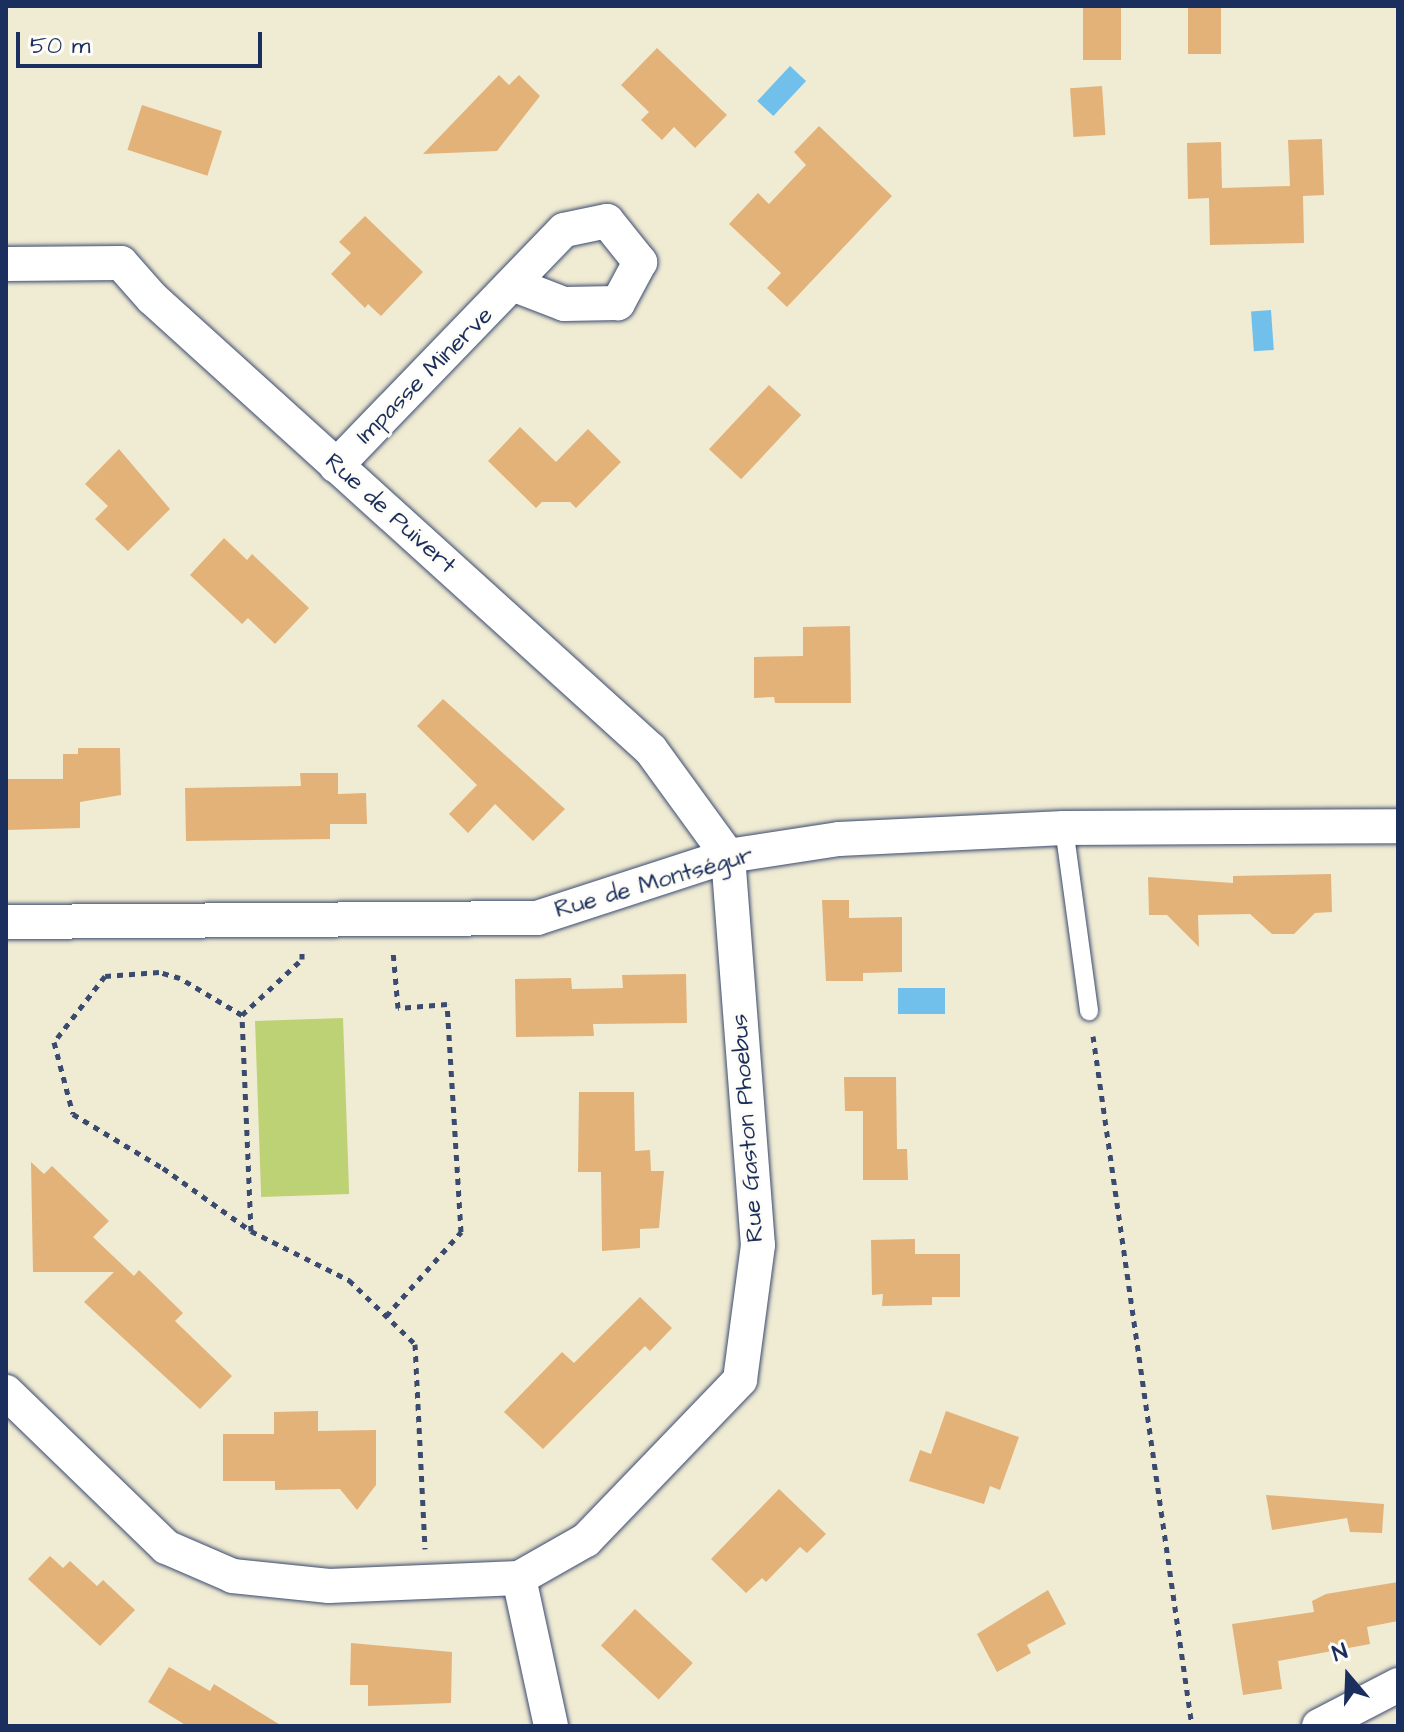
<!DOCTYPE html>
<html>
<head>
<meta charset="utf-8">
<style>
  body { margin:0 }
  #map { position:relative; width:1404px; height:1732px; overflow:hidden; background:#f0ebd3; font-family:"Architects Daughter",sans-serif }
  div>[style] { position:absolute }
  .green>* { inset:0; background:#bdd175; transform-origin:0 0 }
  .water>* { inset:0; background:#71c0eb; transform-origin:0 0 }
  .building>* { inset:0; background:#e3b279; transform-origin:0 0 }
  .path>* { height:5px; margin-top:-2.5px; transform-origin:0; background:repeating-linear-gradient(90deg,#3b4b70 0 6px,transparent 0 12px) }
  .roads { filter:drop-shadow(0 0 2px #3b4b70) drop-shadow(0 0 2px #3b4b70) }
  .lane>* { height:18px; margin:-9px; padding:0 9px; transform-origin:9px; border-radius:9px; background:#fff }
  .street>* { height:34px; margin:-17px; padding:0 17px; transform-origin:17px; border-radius:17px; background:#fff }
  span { translate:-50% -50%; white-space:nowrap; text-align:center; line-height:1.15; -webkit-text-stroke:6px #fdfcf7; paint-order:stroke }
  .street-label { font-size:24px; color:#1b2f5e }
  .frame { position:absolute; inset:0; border:8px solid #1b2f5e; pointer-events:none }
  .north { position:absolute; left:1308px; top:1636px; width:80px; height:80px; -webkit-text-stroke:6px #fdfcf7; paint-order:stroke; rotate:341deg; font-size:22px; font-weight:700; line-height:32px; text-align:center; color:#1b2f5e }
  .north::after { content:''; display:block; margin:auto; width:28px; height:36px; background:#1b2f5e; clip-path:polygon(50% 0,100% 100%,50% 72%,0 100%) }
  .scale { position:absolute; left:16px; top:32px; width:246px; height:36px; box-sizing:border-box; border:4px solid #1b2f5e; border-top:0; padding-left:10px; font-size:24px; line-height:28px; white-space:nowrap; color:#1b2f5e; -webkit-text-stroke:6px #fdfcf7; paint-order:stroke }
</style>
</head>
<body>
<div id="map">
  <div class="green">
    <div style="left:343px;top:1018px;width:176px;height:88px;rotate:88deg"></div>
  </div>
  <div class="water">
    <div style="left:790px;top:66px;width:22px;height:48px;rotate:43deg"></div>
    <div style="left:1271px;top:310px;width:40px;height:20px;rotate:86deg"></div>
    <div style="left:898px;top:988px;width:47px;height:26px"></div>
  </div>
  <div class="building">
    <div style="left:1083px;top:6px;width:38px;height:54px"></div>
    <div style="left:1188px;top:6px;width:33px;height:48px"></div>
    <div style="clip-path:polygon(657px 48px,727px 115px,695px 148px,674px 127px,662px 140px,641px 120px,649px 112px,621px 85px)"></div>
    <div style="clip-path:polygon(499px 75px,509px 85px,519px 75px,540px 96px,497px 151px,423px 154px)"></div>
    <div style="left:1102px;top:86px;width:49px;height:32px;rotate:86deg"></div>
    <div style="left:142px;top:105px;width:84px;height:47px;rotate:18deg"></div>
    <div style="clip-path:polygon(819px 126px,892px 196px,787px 307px,767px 288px,781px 273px,729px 224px,758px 193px,769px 204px,806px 165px,794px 152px)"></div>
    <div style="clip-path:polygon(1322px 139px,1324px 195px,1303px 196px,1304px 243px,1210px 245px,1209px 198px,1188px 199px,1187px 143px,1221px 142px,1222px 188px,1290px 186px,1288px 140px)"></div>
    <div style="clip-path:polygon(365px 216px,423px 272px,381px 316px,368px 304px,365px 308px,331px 274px,351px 253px,339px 242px)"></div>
    <div style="left:769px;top:385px;width:44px;height:88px;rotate:43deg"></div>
    <div style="clip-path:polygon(520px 427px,556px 462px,588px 429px,621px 462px,576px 508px,570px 502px,542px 502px,536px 508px,488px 461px)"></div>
    <div style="clip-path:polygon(119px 449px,170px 509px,128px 551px,95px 519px,108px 506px,85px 484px)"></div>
    <div style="clip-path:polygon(224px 538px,247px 560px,252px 554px,309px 608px,275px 644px,248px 618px,242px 624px,190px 575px)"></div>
    <div style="clip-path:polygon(850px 626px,851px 703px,775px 703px,774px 697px,754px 698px,754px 657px,803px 656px,803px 627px)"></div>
    <div style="clip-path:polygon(443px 699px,565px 809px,533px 841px,495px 804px,468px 833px,449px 814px,477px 785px,417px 726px)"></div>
    <div style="clip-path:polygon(78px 748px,120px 748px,121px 795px,80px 802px,80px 828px,6px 830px,6px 779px,63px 779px,63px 754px,78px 754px)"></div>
    <div style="clip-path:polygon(300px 773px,338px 773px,338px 794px,366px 793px,367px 824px,330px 824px,330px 839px,186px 841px,185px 788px,301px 786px)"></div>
    <div style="clip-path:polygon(1331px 874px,1332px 912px,1315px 913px,1294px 934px,1272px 934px,1250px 914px,1198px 915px,1199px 947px,1167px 915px,1149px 915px,1148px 877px,1233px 883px,1233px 876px)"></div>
    <div style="clip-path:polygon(822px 900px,849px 900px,849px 918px,902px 917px,902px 972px,863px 973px,863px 981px,826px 981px)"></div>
    <div style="clip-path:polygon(686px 974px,687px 1023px,593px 1024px,594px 1036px,516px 1037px,515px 979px,571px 978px,572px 989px,623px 988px,622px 975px)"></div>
    <div style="clip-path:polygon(844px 1077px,896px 1077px,897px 1149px,907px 1149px,908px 1180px,863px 1180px,863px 1111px,845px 1111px)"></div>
    <div style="clip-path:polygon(579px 1092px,634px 1092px,635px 1151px,650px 1150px,651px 1171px,664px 1171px,659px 1228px,640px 1229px,640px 1248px,602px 1251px,601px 1172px,578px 1172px)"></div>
    <div style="clip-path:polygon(31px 1162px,44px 1174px,52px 1166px,109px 1221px,93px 1237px,134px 1276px,139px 1270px,183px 1313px,175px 1321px,232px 1376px,200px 1409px,84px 1302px,114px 1272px,33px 1272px)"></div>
    <div style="clip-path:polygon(915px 1239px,915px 1254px,960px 1254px,960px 1297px,932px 1297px,932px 1305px,882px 1306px,883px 1294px,872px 1295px,871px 1240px)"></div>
    <div style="clip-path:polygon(640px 1297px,672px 1328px,650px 1351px,645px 1346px,543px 1449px,504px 1412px,562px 1352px,574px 1363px)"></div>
    <div style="clip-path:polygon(318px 1411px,318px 1431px,376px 1430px,376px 1485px,357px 1510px,340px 1489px,275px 1490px,275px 1481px,223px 1481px,223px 1434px,274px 1434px,274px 1412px)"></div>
    <div style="clip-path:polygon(946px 1411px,1019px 1437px,1000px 1490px,990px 1486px,984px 1504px,909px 1481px,920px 1450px,931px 1454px)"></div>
    <div style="clip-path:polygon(779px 1489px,826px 1534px,807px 1553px,800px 1547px,766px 1582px,762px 1578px,746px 1593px,711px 1559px)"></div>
    <div style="clip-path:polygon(1266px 1495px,1384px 1504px,1382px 1533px,1350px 1532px,1347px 1518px,1272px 1530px)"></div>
    <div style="clip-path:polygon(50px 1556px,63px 1568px,70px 1561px,97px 1586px,103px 1580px,135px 1610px,100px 1646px,28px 1579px)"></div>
    <div style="clip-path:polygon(1398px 1582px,1398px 1621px,1367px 1627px,1370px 1644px,1278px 1661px,1282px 1689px,1243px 1695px,1232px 1624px,1314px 1612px,1312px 1601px,1326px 1594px)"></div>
    <div style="clip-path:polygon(1048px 1590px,1066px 1624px,1027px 1645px,1031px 1653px,997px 1672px,977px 1634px)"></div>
    <div style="left:635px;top:1609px;width:79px;height:50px;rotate:43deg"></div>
    <div style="clip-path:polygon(351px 1643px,452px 1652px,451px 1703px,368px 1706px,368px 1685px,350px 1685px)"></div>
    <div style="clip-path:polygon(169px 1667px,210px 1691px,214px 1684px,282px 1726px,187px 1726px,148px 1702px)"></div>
  </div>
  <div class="path">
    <div style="left:242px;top:1015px;width:82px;rotate:-43deg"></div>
    <div style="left:302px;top:959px;width:9px;rotate:-90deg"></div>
    <div style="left:1093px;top:1036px;width:697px;rotate:81.84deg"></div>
    <div style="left:251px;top:1231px;width:216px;rotate:-92.4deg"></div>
    <div style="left:242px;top:1015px;width:72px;rotate:-149.2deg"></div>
    <div style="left:180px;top:978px;width:22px;rotate:-164deg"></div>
    <div style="left:159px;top:972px;width:54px;rotate:175.8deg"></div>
    <div style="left:105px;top:976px;width:83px;rotate:127.7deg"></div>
    <div style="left:54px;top:1042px;width:74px;rotate:75.2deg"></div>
    <div style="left:73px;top:1114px;width:105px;rotate:31deg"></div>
    <div style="left:163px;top:1168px;width:108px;rotate:35.6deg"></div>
    <div style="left:251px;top:1231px;width:110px;rotate:26.6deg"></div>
    <div style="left:349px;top:1280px;width:92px;rotate:44.1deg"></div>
    <div style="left:415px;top:1344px;width:205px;rotate:87.2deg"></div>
    <div style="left:386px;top:1316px;width:113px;rotate:-48.2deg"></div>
    <div style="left:461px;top:1232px;width:228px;rotate:-93.5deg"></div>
    <div style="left:447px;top:1004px;width:49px;rotate:175.3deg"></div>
    <div style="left:398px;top:1008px;width:57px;rotate:-95deg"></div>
  </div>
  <div class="roads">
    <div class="lane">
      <div style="left:1064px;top:828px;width:185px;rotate:82.2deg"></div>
    </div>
    <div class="street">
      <div style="left:6px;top:264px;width:115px;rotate:-0.5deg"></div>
      <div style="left:121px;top:263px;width:47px;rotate:48.5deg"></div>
      <div style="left:152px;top:298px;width:673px;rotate:42.17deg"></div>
      <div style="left:651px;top:750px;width:131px;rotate:54deg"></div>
      <div style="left:728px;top:856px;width:390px;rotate:85.6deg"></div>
      <div style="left:758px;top:1245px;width:136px;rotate:97.6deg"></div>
      <div style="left:740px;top:1380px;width:222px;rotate:133.9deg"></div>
      <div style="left:586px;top:1540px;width:77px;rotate:150.4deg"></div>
      <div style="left:519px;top:1578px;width:190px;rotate:177.6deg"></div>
      <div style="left:329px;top:1586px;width:97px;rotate:-174.1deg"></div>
      <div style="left:233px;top:1576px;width:73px;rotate:-156.6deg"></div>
      <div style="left:166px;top:1547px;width:223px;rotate:-135.9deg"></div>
      <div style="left:336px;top:466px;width:328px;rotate:-46deg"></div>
      <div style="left:564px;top:230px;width:44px;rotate:-11.8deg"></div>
      <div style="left:607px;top:221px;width:53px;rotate:51.2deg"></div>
      <div style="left:640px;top:262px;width:47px;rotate:118.2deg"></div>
      <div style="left:618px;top:303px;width:54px;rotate:178.9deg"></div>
      <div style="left:564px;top:304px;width:53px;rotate:-158.8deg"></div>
      <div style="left:6px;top:922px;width:531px;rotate:-0.43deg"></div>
      <div style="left:537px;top:918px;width:201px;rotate:-18deg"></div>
      <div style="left:728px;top:856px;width:112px;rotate:-8.7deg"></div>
      <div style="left:839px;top:839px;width:225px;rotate:-2.8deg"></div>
      <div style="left:1064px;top:828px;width:334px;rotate:-0.3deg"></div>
      <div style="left:519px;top:1578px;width:151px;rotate:77.8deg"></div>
      <div style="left:1319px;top:1726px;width:89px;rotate:-27.4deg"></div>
    </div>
  </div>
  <div class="street-label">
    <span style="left:425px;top:376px;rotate:-45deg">Impasse Minerve</span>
    <span style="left:390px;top:514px;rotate:42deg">Rue de Puivert</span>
    <span style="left:654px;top:883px;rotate:-16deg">Rue de Montségur</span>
    <span style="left:748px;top:1128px;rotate:-94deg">Rue Gaston Phoebus</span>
  </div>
  <div class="frame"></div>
  <div class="north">N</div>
  <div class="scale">50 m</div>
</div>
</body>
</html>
